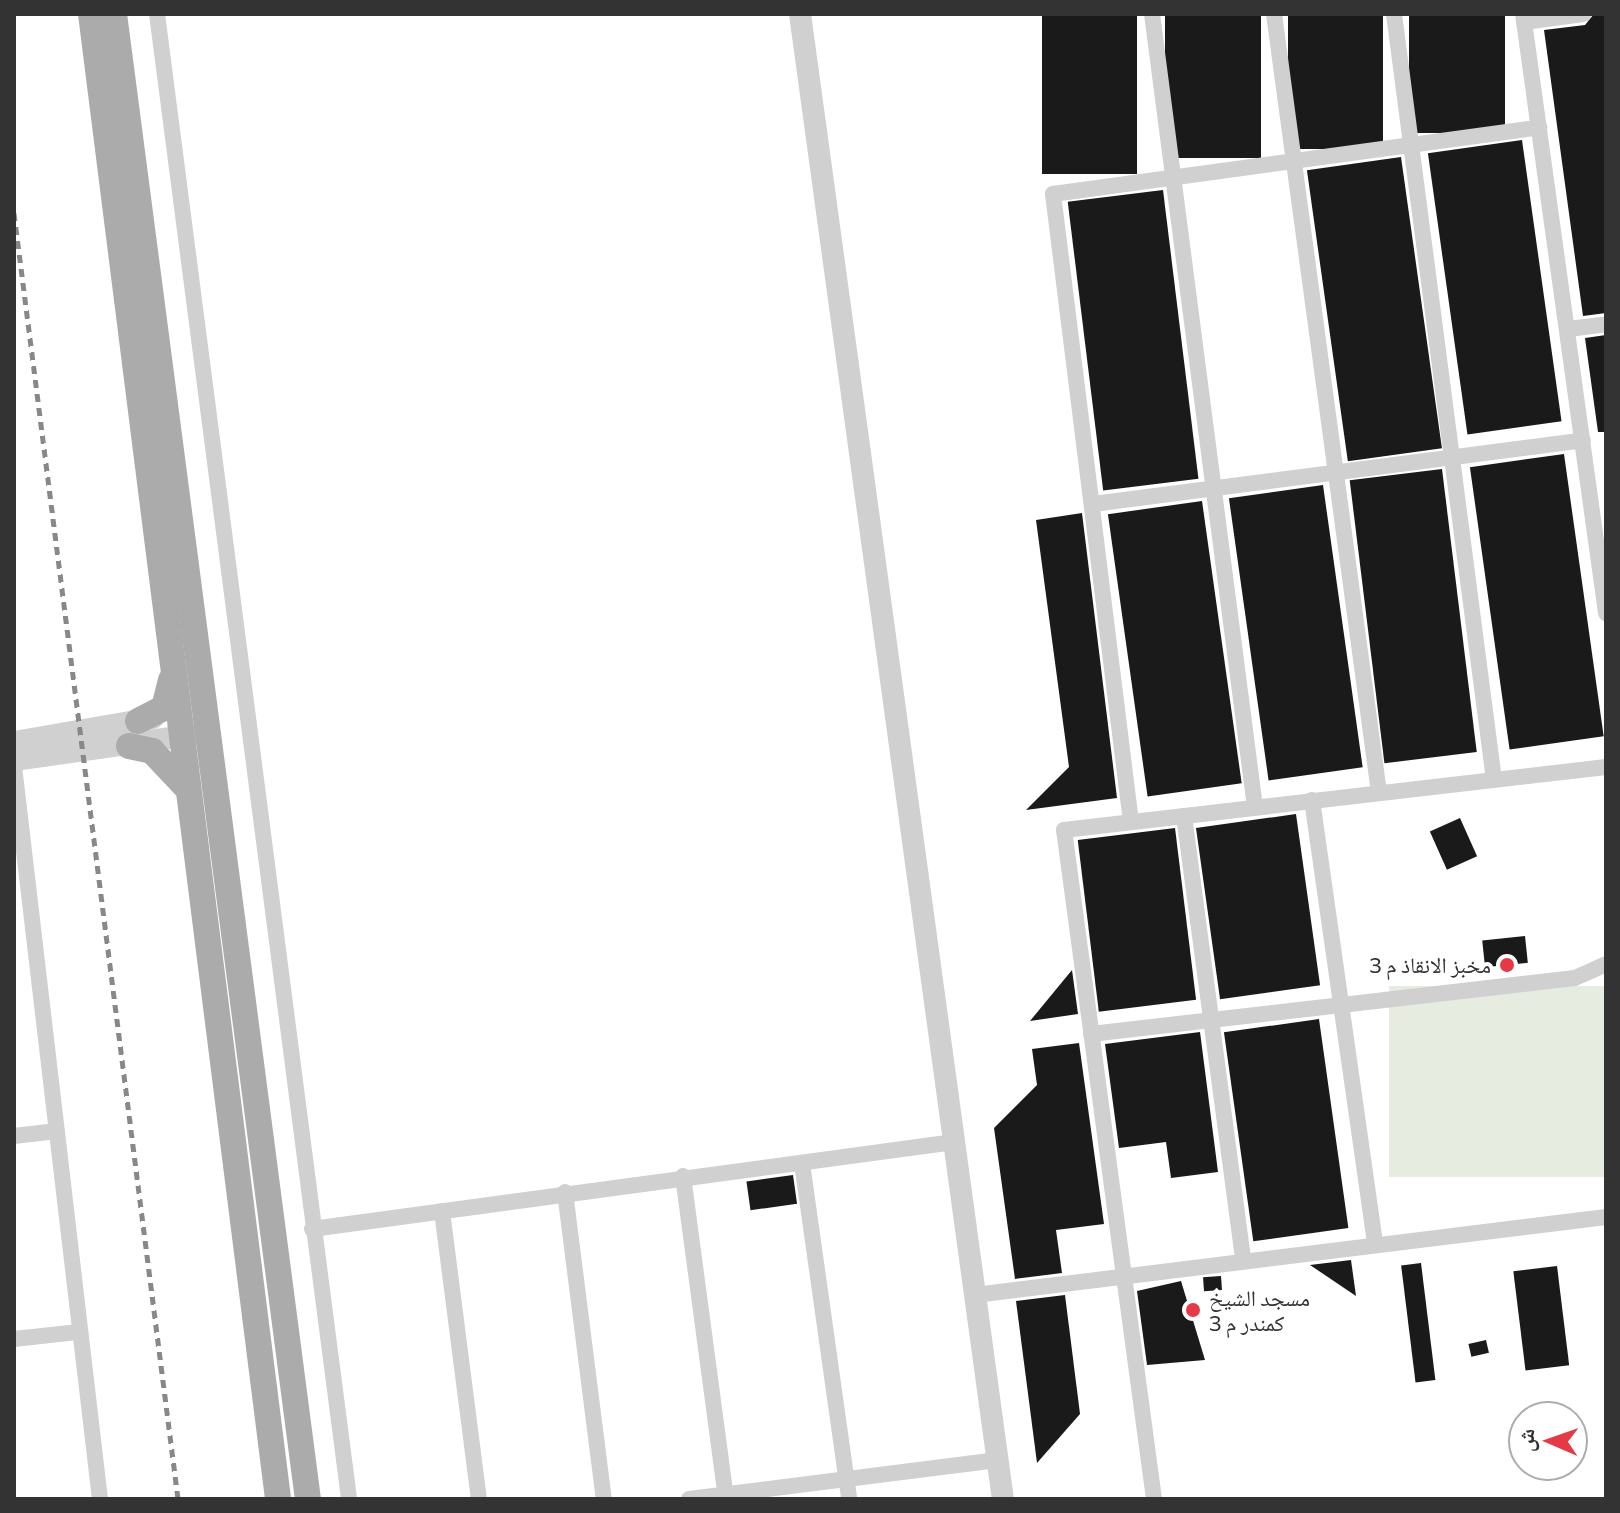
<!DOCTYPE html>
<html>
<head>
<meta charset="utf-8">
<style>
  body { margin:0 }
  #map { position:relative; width:1620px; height:1513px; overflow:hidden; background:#fff; font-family:Commissioner,"Noto Naskh Arabic",sans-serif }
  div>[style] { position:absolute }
  .green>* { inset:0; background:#e6ecdf; transform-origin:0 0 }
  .building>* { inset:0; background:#1a1a1a; transform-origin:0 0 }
  .minor>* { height:16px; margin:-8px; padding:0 8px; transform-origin:8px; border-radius:8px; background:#d0d0d0 }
  .tertiary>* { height:22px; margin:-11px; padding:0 11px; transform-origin:11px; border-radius:11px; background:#d0d0d0 }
  .primary>* { height:26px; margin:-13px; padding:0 13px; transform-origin:13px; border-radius:13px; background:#ababab }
  .rail>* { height:5px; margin-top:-2.5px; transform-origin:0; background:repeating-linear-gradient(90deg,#888 0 8px,transparent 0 14px) }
  .dots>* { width:22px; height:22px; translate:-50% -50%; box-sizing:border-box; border:4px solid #fff; border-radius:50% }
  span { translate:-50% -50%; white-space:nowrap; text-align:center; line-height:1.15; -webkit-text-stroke:8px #fff; paint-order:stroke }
  .poi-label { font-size:22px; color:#333 }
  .right { translate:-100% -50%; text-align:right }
  .left { translate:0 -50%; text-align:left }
  .frame { position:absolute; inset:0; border:16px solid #333; pointer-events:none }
  .north { position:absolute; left:1508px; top:1401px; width:80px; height:80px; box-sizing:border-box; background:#fff; border:2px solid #adadad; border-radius:50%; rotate:272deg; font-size:22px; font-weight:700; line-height:32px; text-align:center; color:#333 }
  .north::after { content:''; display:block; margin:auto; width:28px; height:36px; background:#e63946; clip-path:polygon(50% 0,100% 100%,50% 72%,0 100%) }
</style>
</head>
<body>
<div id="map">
  <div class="green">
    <div style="left:1606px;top:986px;width:191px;height:217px;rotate:90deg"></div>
  </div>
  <div class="building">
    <div style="left:1042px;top:14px;width:95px;height:160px"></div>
    <div style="left:1165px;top:14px;width:96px;height:144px"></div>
    <div style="left:1288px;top:14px;width:95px;height:135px"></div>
    <div style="left:1409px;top:14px;width:96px;height:119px"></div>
    <div style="clip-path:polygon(1594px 14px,1606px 14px,1606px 313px,1583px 316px,1544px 30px,1585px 25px)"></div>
    <div style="left:1522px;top:140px;width:284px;height:95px;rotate:82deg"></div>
    <div style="left:1401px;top:157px;width:294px;height:95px;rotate:82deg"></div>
    <div style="left:1163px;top:190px;width:291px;height:96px;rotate:83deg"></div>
    <div style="clip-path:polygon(1606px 335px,1606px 432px,1598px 432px,1585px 338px)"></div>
    <div style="left:1564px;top:454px;width:285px;height:95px;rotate:82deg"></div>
    <div style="left:1442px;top:469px;width:285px;height:93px;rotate:83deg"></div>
    <div style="left:1323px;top:485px;width:285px;height:95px;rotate:82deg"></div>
    <div style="left:1202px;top:501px;width:285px;height:95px;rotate:82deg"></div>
    <div style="clip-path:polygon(1082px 513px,1117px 798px,1026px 810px,1069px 767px,1036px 520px)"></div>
    <div style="left:1296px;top:814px;width:173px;height:101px;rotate:82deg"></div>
    <div style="left:1460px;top:818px;width:42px;height:33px;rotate:66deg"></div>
    <div style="left:1175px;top:828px;width:173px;height:98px;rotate:83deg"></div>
    <div style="left:1525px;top:936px;width:27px;height:43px;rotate:84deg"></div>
    <div style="clip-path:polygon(1072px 970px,1078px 1014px,1030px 1021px)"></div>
    <div style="left:1319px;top:1019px;width:211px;height:96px;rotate:82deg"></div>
    <div style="clip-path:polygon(1200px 1032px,1218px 1172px,1171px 1178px,1166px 1142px,1119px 1148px,1105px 1044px)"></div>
    <div style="clip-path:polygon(1079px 1043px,1104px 1224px,1056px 1230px,1062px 1273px,1015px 1279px,994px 1128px,1037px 1085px,1032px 1049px)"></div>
    <div style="left:793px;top:1175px;width:29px;height:47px;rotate:82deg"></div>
    <div style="clip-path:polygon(1351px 1260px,1356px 1296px,1310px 1265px)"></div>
    <div style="left:1421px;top:1263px;width:118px;height:20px;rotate:83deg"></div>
    <div style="left:1557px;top:1266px;width:100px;height:44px;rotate:83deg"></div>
    <div style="left:1221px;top:1276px;width:14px;height:18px;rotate:86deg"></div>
    <div style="clip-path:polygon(1181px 1281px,1205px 1360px,1147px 1365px,1137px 1291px)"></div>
    <div style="clip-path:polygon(1065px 1295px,1080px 1414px,1037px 1463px,1016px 1301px)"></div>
    <div style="left:1486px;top:1340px;width:13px;height:18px;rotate:77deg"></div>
  </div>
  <div class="minor">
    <div style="left:157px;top:14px;width:1497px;rotate:82.63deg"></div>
    <div style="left:1152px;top:14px;width:800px;rotate:82.6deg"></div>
    <div style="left:1274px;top:14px;width:786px;rotate:82.32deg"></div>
    <div style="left:1394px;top:14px;width:772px;rotate:82.56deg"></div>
    <div style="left:1523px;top:14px;width:605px;rotate:82.11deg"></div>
    <div style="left:1524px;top:22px;width:60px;rotate:-7.7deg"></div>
    <div style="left:1568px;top:329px;width:38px;rotate:-7deg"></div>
    <div style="left:1093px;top:504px;width:494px;rotate:-7.4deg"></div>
    <div style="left:14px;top:766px;width:738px;rotate:83.31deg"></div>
    <div style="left:1312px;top:800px;width:449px;rotate:81.9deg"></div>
    <div style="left:1184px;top:816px;width:448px;rotate:82.4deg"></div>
    <div style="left:1131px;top:822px;width:633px;rotate:-97.08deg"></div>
    <div style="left:1053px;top:194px;width:491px;rotate:-7.8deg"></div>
    <div style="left:1091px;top:1034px;width:487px;rotate:-6.6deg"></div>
    <div style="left:1575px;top:978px;width:34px;rotate:-24deg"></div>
    <div style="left:14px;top:1136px;width:43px;rotate:-6.6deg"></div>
    <div style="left:802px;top:1163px;width:339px;rotate:82deg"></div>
    <div style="left:683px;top:1176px;width:326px;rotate:82.4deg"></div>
    <div style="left:565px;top:1192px;width:309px;rotate:82.8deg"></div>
    <div style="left:442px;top:1211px;width:290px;rotate:82.7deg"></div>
    <div style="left:312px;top:1229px;width:648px;rotate:-7.72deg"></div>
    <div style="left:975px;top:1295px;width:636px;rotate:-7.05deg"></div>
    <div style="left:14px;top:1339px;width:63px;rotate:-6.3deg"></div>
    <div style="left:689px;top:1499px;width:311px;rotate:-7.2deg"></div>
    <div style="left:1154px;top:1499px;width:675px;rotate:-97.66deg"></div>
    <div style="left:1064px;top:830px;width:546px;rotate:-6.63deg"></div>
  </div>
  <div class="tertiary">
    <div style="left:800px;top:14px;width:1499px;rotate:82.22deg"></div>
    <div style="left:14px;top:742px;width:141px;rotate:-9.8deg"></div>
    <div style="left:14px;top:760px;width:187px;rotate:-8deg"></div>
  </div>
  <div class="primary">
    <div style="left:91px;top:14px;width:1497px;rotate:82.82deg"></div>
    <div style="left:114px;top:14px;width:1498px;rotate:82.56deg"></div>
    <div style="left:138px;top:721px;width:29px;rotate:-27deg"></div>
    <div style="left:164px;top:708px;width:29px;rotate:-76deg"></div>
    <div style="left:129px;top:746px;width:24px;rotate:12deg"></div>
    <div style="left:152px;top:751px;width:48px;rotate:46.7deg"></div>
  </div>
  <div class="rail">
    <div style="left:14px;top:213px;width:1296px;rotate:82.73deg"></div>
  </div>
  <div class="dots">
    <div style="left:1507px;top:965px;background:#e63946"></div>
    <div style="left:1193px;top:1310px;background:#e63946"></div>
  </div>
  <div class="poi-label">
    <span class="right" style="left:1491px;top:965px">مخبز الانقاذ م 3</span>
    <span class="left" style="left:1209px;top:1310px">مسجد الشيخ<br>كمندر م 3</span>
  </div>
  <div class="frame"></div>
  <div class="north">ش</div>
</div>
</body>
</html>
